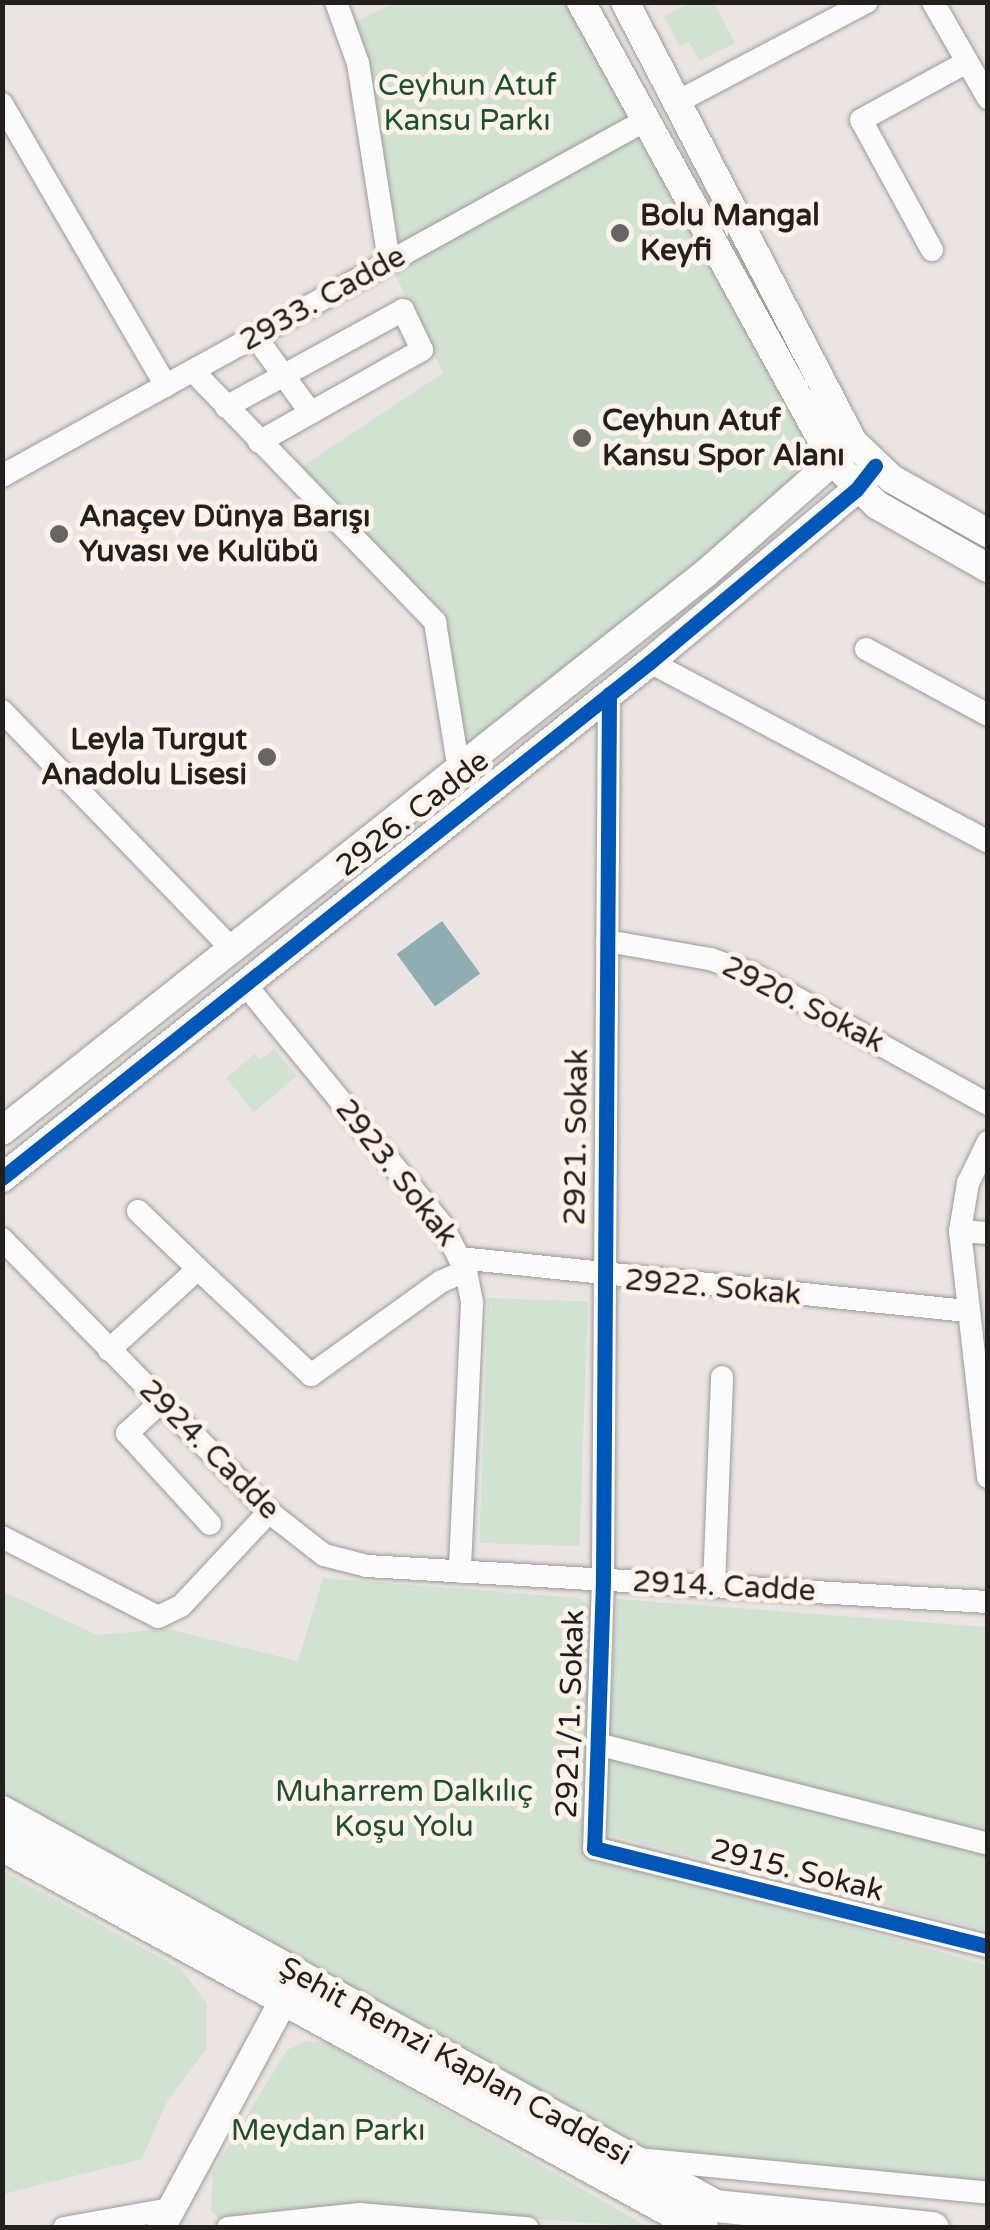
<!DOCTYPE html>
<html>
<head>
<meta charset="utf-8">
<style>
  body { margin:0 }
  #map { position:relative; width:990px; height:2230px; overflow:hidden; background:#eae5e2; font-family:"Varela Round",sans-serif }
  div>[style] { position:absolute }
  .green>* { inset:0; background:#d1e1d2; transform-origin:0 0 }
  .water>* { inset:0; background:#90adb2; transform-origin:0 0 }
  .roads { filter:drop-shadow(0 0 2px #9d9a97) drop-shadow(0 0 2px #9d9a97) }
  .minor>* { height:22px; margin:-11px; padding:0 11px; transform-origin:11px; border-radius:11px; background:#fcfbfb }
  .tertiary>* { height:28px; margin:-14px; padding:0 14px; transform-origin:14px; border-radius:14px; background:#fcfbfb }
  .secondary>* { height:32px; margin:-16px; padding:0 16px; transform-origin:16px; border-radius:16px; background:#fcfbfb }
  .cycleway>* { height:15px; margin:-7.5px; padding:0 7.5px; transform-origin:7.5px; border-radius:7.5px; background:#0057b8 }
  .dots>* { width:28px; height:28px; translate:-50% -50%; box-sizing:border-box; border:5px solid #faf2eb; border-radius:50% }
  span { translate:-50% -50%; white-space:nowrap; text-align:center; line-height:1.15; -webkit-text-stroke:10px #faf2eb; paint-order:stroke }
  .park-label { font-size:30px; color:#1d502e }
  .poi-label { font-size:30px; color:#221f1d; font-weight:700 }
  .left { translate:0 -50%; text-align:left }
  .right { translate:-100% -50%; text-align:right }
  .street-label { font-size:30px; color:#221f1d }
  .frame { position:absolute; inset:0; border:5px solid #221f1d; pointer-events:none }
</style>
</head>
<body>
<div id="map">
  <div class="green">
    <div style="clip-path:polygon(393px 3px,581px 3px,835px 464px,459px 771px,440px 637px,291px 474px,443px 373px,389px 262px,348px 26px)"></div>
    <div style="clip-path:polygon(689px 3px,714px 3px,735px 43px,700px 61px,689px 42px,680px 47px,664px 16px)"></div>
    <div style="clip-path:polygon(274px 1049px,297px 1076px,254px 1112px,226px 1078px,255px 1054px,260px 1060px)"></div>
    <div style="left:488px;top:1298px;width:100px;height:245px;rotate:2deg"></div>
    <div style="clip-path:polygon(323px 1578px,578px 1598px,591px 1606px,585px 1853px,987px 1965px,987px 2184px,647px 2151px,3px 1800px,2px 1591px,97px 1635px,168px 1629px,298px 1661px)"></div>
    <div style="clip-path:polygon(617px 1599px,987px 1627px,987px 1930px,609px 1835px,604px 1826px)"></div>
    <div style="clip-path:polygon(3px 1871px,181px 1969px,207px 2004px,207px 2048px,165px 2105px,142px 2159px,3px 2194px)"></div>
    <div style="clip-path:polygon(307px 2041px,329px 2043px,648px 2227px,363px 2206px,226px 2224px,211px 2211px,213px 2171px,287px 2050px)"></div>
  </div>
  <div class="water">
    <div style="left:442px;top:921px;width:65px;height:56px;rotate:54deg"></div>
  </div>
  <div class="roads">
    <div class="minor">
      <div style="left:336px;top:2px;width:65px;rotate:70.2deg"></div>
      <div style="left:358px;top:63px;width:201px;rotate:81.1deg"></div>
      <div style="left:933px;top:2px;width:111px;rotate:60.2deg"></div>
      <div style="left:679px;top:101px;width:212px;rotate:-27.8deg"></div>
      <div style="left:2px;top:104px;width:326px;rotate:59.8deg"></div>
      <div style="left:932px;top:250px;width:148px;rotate:-118.6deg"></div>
      <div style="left:861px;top:120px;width:121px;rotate:-28.7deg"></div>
      <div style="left:255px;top:336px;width:95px;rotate:54deg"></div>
      <div style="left:193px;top:371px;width:349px;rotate:46deg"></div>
      <div style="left:435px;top:622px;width:151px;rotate:80.8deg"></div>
      <div style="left:226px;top:407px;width:202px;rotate:-28.7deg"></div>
      <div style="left:403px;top:310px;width:44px;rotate:64.6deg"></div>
      <div style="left:422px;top:350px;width:187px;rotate:150.6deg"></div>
      <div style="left:2px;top:476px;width:734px;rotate:-28.94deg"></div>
      <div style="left:866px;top:649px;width:139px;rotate:28.4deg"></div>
      <div style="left:650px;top:662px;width:383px;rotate:28deg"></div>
      <div style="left:609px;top:694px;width:887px;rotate:90.39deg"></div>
      <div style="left:603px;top:1581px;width:267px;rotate:91.9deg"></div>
      <div style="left:594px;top:1848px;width:406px;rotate:14deg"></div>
      <div style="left:2px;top:711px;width:332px;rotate:46deg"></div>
      <div style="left:607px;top:941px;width:105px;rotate:9.9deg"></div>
      <div style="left:710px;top:959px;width:46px;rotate:19.2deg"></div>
      <div style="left:753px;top:974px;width:269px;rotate:29deg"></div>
      <div style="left:244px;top:983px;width:313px;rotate:50.7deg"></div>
      <div style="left:442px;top:1225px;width:52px;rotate:62.4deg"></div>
      <div style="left:466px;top:1271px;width:33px;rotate:79deg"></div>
      <div style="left:472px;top:1303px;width:269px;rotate:92.6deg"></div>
      <div style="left:988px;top:1142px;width:46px;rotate:116deg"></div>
      <div style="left:968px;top:1183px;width:49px;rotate:99.5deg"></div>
      <div style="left:960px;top:1231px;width:248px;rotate:83.5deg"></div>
      <div style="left:138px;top:1211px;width:83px;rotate:44deg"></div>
      <div style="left:960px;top:1231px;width:28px;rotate:4deg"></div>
      <div style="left:2px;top:1239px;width:382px;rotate:45.6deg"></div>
      <div style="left:269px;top:1512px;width:70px;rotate:38deg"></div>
      <div style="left:324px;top:1555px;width:44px;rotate:14.3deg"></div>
      <div style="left:367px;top:1566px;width:622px;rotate:3.32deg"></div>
      <div style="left:460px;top:1258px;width:510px;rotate:5.97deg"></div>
      <div style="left:109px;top:1350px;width:120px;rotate:-42.3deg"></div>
      <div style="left:198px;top:1269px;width:155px;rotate:43.2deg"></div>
      <div style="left:311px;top:1375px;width:161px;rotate:-35.7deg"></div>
      <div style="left:442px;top:1281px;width:26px;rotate:-23deg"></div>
      <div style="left:161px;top:1402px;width:46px;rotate:137.6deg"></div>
      <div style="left:127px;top:1433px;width:123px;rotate:47.6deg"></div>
      <div style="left:2px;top:1537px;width:175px;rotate:27.1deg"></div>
      <div style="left:158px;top:1617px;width:25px;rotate:-26deg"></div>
      <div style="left:181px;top:1606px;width:129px;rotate:-46.9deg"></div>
      <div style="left:714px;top:1587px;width:210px;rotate:-87.8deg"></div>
      <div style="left:597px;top:1744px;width:404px;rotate:14.3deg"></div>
      <div style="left:638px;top:2159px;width:352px;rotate:5.5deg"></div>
      <div style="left:64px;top:2228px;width:109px;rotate:-10.1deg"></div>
      <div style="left:228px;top:2228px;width:132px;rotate:-6.1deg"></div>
      <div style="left:359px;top:2214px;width:169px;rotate:4.8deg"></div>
    </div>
    <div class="tertiary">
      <div style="left:581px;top:2px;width:527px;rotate:61.2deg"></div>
      <div style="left:835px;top:464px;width:59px;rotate:44.3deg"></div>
      <div style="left:877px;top:505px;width:128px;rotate:29.6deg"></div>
      <div style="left:625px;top:2px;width:497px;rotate:62.6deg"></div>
      <div style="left:854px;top:443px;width:52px;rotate:43.5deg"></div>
      <div style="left:892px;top:479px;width:110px;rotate:29.4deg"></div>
      <div style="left:2px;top:1131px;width:898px;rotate:-38.4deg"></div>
      <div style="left:706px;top:573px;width:197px;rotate:-41.3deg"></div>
      <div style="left:2px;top:1178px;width:828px;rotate:-38.53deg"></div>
      <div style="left:650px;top:662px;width:268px;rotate:-39.9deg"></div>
      <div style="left:856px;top:490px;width:31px;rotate:-52deg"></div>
      <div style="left:161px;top:2228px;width:258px;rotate:-61.7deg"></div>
    </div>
    <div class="secondary">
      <div style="left:2px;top:1812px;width:815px;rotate:28.92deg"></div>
      <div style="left:715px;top:2206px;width:219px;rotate:5.8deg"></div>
      <div style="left:2px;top:1845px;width:798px;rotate:28.68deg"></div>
    </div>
  </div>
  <div class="cycleway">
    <div style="left:609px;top:694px;width:887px;rotate:90.39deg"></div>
    <div style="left:603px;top:1581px;width:267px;rotate:91.9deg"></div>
    <div style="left:594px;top:1848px;width:406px;rotate:14deg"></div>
    <div style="left:2px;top:1178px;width:828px;rotate:-38.53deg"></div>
    <div style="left:650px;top:662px;width:268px;rotate:-39.9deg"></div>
    <div style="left:856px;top:490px;width:31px;rotate:-52deg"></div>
  </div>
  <div class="dots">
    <div style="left:620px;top:233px;background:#686462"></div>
    <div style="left:582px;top:438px;background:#686462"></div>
    <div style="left:59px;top:534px;background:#686462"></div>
    <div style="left:267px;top:757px;background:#686462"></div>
  </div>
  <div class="park-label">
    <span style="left:467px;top:103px">Ceyhun Atuf<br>Kansu Parkı</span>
    <span style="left:404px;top:1809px">Muharrem Dalkılıç<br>Koşu Yolu</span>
    <span style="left:328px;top:2131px">Meydan Parkı</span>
  </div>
  <div class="poi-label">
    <span class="left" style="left:640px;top:233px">Bolu Mangal<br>Keyfi</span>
    <span class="left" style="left:602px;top:438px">Ceyhun Atuf<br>Kansu Spor Alanı</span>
    <span class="left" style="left:79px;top:534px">Anaçev Dünya Barışı<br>Yuvası ve Kulübü</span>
    <span class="right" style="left:247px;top:757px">Leyla Turgut<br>Anadolu Lisesi</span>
  </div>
  <div class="street-label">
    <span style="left:323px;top:299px;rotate:-29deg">2933. Cadde</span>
    <span style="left:413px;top:814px;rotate:-38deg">2926. Cadde</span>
    <span style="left:803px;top:1005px;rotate:27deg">2920. Sokak</span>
    <span style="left:577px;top:1137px;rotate:-89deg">2921. Sokak</span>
    <span style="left:396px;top:1173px;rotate:52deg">2923. Sokak</span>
    <span style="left:713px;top:1288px;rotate:5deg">2922. Sokak</span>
    <span style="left:209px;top:1450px;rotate:45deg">2924. Cadde</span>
    <span style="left:724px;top:1587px;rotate:3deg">2914. Cadde</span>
    <span style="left:571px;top:1714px;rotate:-88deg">2921/1. Sokak</span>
    <span style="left:797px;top:1871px;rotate:14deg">2915. Sokak</span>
    <span style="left:455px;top:2062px;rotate:29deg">Şehit Remzi Kaplan Caddesi</span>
  </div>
  <div class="frame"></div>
</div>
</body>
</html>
